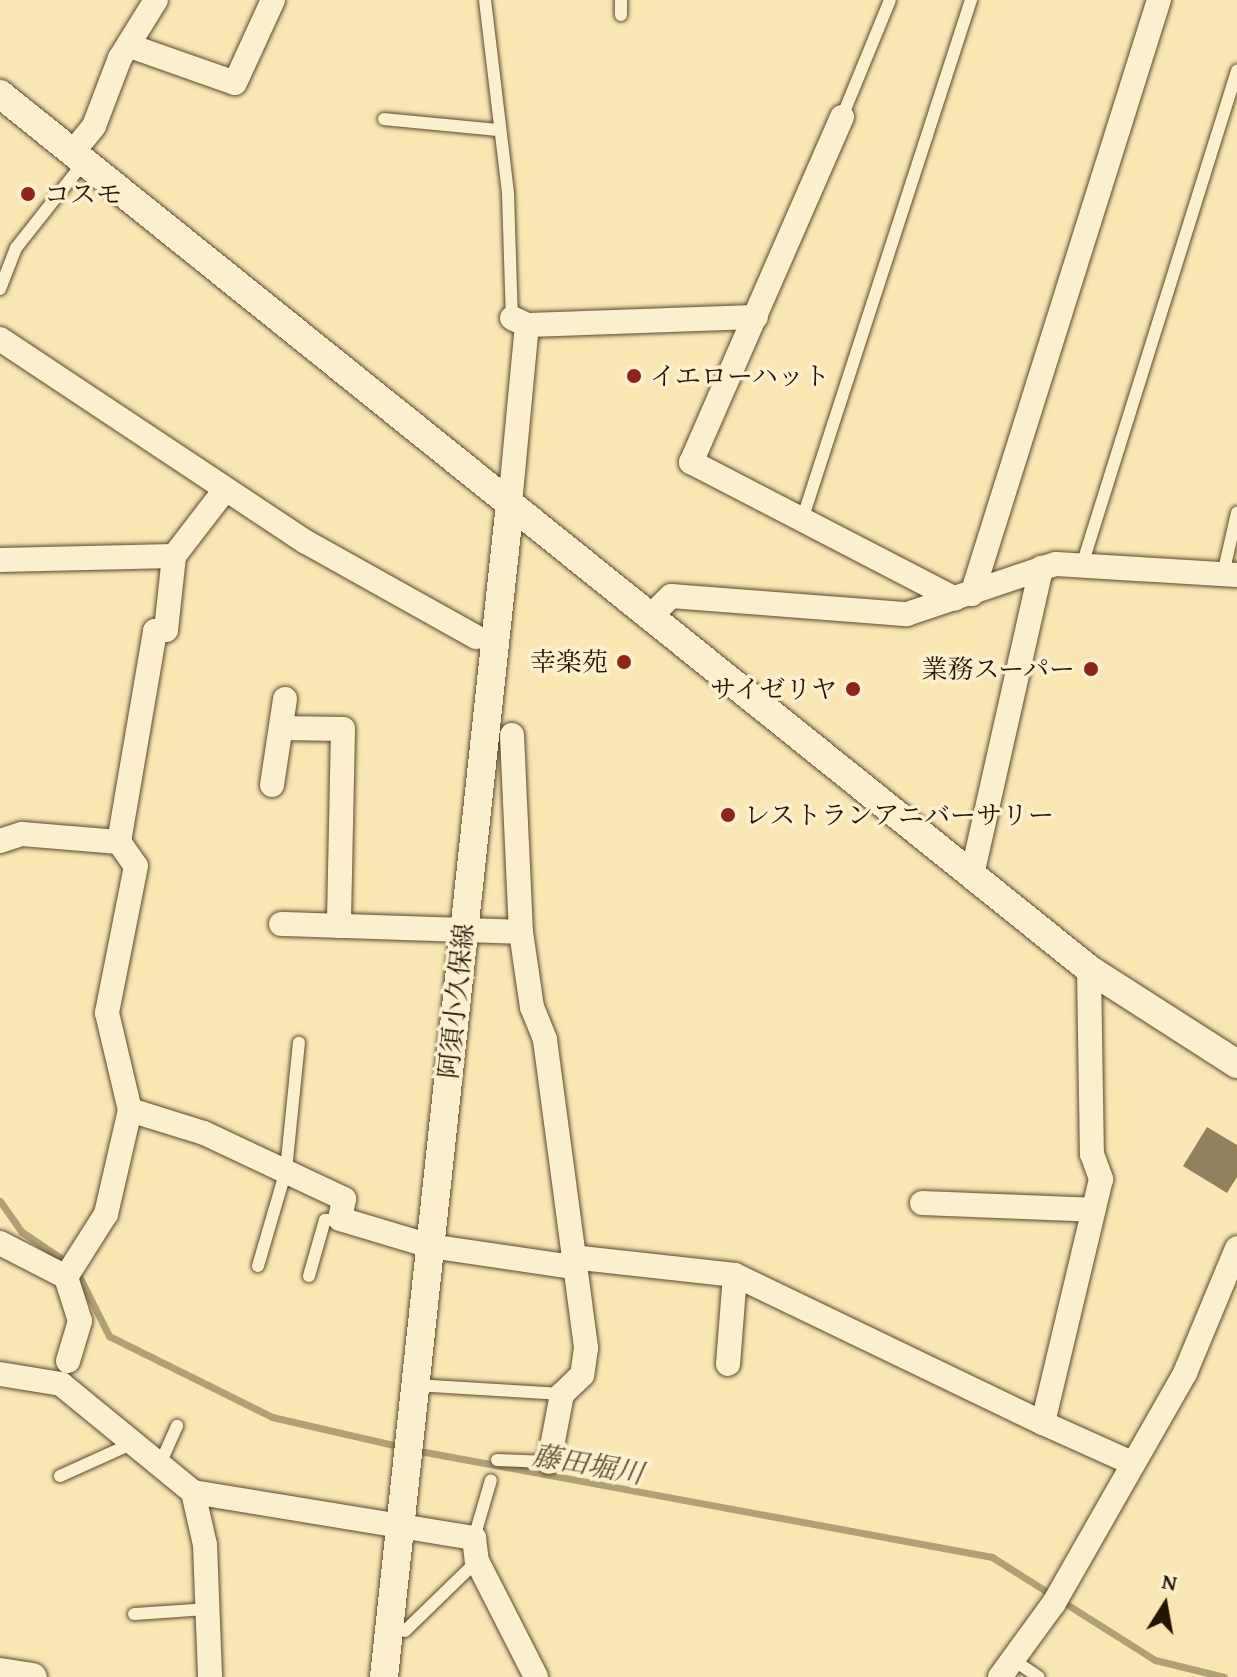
<!DOCTYPE html>
<html>
<head>
<meta charset="utf-8">
<style>
  body { margin:0 }
  #map { position:relative; width:1237px; height:1677px; overflow:hidden; background:#f9e6b3; font-family:"Gentium Book Plus","Noto Serif JP",serif }
  div>[style] { position:absolute }
  .stream>* { height:7px; margin:-3.5px; padding:0 3.5px; transform-origin:3.5px; border-radius:3.5px; background:#b19f76 }
  .building>* { inset:0; background:#93815e }
  .roads { filter:drop-shadow(0 0 2px #5a482e) drop-shadow(0 0 2px #5a482e) }
  .service>* { height:12px; margin:-6px; padding:0 6px; transform-origin:6px; border-radius:6px; background:#fbefce }
  .minor>* { height:24px; margin:-12px; padding:0 12px; transform-origin:12px; border-radius:12px; background:#fbefce }
  .tertiary>* { height:28px; margin:-14px; padding:0 14px; transform-origin:14px; border-radius:14px; background:#fbefce }
  .dots>* { width:22px; height:22px; translate:-50% -50%; box-sizing:border-box; border:4px solid #fbefce; border-radius:50% }
  span { translate:-50% -50%; white-space:nowrap; text-align:center; line-height:1.15; -webkit-text-stroke:7px #fbefce; paint-order:stroke }
  .poi-label { font-size:26px; color:#251401 }
  .left { translate:0 -50%; text-align:left }
  .right { translate:-100% -50%; text-align:right }
  .street-label { font-size:26px; color:#251401 }
  .water-label { font-size:28px; color:#5d4c30; font-style:italic }
  .north { position:absolute; left:1125px; top:1565px; width:80px; height:80px; -webkit-text-stroke:6px #fbefce; paint-order:stroke; rotate:11deg; font-size:22px; font-weight:700; line-height:32px; text-align:center; color:#251401 }
  .north::after { content:''; display:block; margin:auto; width:28px; height:36px; background:#251401; clip-path:polygon(50% 0,100% 100%,50% 72%,0 100%) }
</style>
</head>
<body>
<div id="map">
  <div class="stream">
    <div style="left:0;top:1201px;width:38px;rotate:55deg"></div>
    <div style="left:22px;top:1232px;width:55px;rotate:34deg"></div>
    <div style="left:77px;top:1272px;width:72px;rotate:63.4deg"></div>
    <div style="left:109px;top:1336px;width:182px;rotate:26.4deg"></div>
    <div style="left:272px;top:1417px;width:133px;rotate:13deg"></div>
    <div style="left:414px;top:1450px;width:588px;rotate:10.49deg"></div>
    <div style="left:992px;top:1557px;width:193px;rotate:32.3deg"></div>
    <div style="left:1155px;top:1660px;width:71px;rotate:13.8deg"></div>
  </div>
  <div class="building">
    <div style="clip-path:polygon(1207px 1127px,1237px 1145px,1237px 1177px,1227px 1193px,1183px 1166px)"></div>
  </div>
  <div class="roads">
    <div class="service">
      <div style="left:485px;top:0;width:195px;rotate:83.2deg"></div>
      <div style="left:508px;top:194px;width:124px;rotate:88.2deg"></div>
      <div style="left:621px;top:15px;width:15px;rotate:-90deg"></div>
      <div style="left:842px;top:117px;width:126px;rotate:-67.7deg"></div>
      <div style="left:384px;top:119px;width:116px;rotate:5.5deg"></div>
      <div style="left:0;top:289px;width:44px;rotate:-68.7deg"></div>
      <div style="left:16px;top:248px;width:110px;rotate:-51.7deg"></div>
      <div style="left:802px;top:520px;width:547px;rotate:-72deg"></div>
      <div style="left:1083px;top:562px;width:515px;rotate:-72.59deg"></div>
      <div style="left:1223px;top:574px;width:63px;rotate:-77.1deg"></div>
      <div style="left:258px;top:1266px;width:100px;rotate:-73.7deg"></div>
      <div style="left:286px;top:1170px;width:128px;rotate:-84.2deg"></div>
      <div style="left:309px;top:1276px;width:58px;rotate:-74.1deg"></div>
      <div style="left:325px;top:1220px;width:15px;rotate:-4deg"></div>
      <div style="left:415px;top:1385px;width:147px;rotate:3.5deg"></div>
      <div style="left:497px;top:1460px;width:52px;rotate:2.2deg"></div>
      <div style="left:160px;top:1464px;width:42px;rotate:-65.9deg"></div>
      <div style="left:60px;top:1476px;width:76px;rotate:-24.2deg"></div>
      <div style="left:474px;top:1538px;width:60px;rotate:-73.7deg"></div>
      <div style="left:134px;top:1614px;width:73px;rotate:-3.9deg"></div>
      <div style="left:405px;top:1631px;width:100px;rotate:-44.2deg"></div>
      <div style="left:1012px;top:1659px;width:32px;rotate:34deg"></div>
    </div>
    <div class="minor">
      <div style="left:130px;top:46px;width:111px;rotate:19.4deg"></div>
      <div style="left:235px;top:83px;width:91px;rotate:-65.4deg"></div>
      <div style="left:842px;top:117px;width:377px;rotate:113.6deg"></div>
      <div style="left:691px;top:462px;width:297px;rotate:27.4deg"></div>
      <div style="left:73px;top:152px;width:33px;rotate:-51deg"></div>
      <div style="left:94px;top:126px;width:73px;rotate:-69.1deg"></div>
      <div style="left:120px;top:58px;width:68px;rotate:-58.2deg"></div>
      <div style="left:512px;top:318px;width:17px;rotate:25deg"></div>
      <div style="left:527px;top:325px;width:229px;rotate:-2deg"></div>
      <div style="left:0;top:339px;width:367px;rotate:33.6deg"></div>
      <div style="left:306px;top:542px;width:195px;rotate:29.2deg"></div>
      <div style="left:510px;top:504px;width:180px;rotate:-84.6deg"></div>
      <div style="left:0;top:560px;width:174px;rotate:-1.3deg"></div>
      <div style="left:174px;top:556px;width:82px;rotate:-52.4deg"></div>
      <div style="left:972px;top:594px;width:623px;rotate:-72.53deg"></div>
      <div style="left:649px;top:618px;width:31px;rotate:-45deg"></div>
      <div style="left:671px;top:596px;width:237px;rotate:4.4deg"></div>
      <div style="left:907px;top:614px;width:157px;rotate:-18.6deg"></div>
      <div style="left:1056px;top:564px;width:181px;rotate:3.5deg"></div>
      <div style="left:281px;top:728px;width:62px;rotate:0.9deg"></div>
      <div style="left:343px;top:729px;width:197px;rotate:91.2deg"></div>
      <div style="left:512px;top:735px;width:197px;rotate:87.4deg"></div>
      <div style="left:521px;top:932px;width:76px;rotate:81.7deg"></div>
      <div style="left:532px;top:1007px;width:35px;rotate:68deg"></div>
      <div style="left:545px;top:1040px;width:311px;rotate:82.4deg"></div>
      <div style="left:586px;top:1348px;width:27px;rotate:98deg"></div>
      <div style="left:582px;top:1375px;width:28px;rotate:136deg"></div>
      <div style="left:562px;top:1394px;width:69px;rotate:100.8deg"></div>
      <div style="left:272px;top:785px;width:87px;rotate:-81.4deg"></div>
      <div style="left:0;top:841px;width:23px;rotate:-18deg"></div>
      <div style="left:22px;top:834px;width:97px;rotate:4.7deg"></div>
      <div style="left:119px;top:842px;width:29px;rotate:55deg"></div>
      <div style="left:136px;top:866px;width:150px;rotate:101.2deg"></div>
      <div style="left:107px;top:1013px;width:100px;rotate:76.7deg"></div>
      <div style="left:130px;top:1110px;width:77px;rotate:17.3deg"></div>
      <div style="left:204px;top:1133px;width:155px;rotate:25.2deg"></div>
      <div style="left:344px;top:1199px;width:20px;rotate:101deg"></div>
      <div style="left:340px;top:1219px;width:94px;rotate:16.7deg"></div>
      <div style="left:430px;top:1246px;width:145px;rotate:8.4deg"></div>
      <div style="left:119px;top:842px;width:214px;rotate:-80.3deg"></div>
      <div style="left:155px;top:631px;width:11px;rotate:-5deg"></div>
      <div style="left:166px;top:630px;width:74px;rotate:-83.8deg"></div>
      <div style="left:972px;top:875px;width:315px;rotate:-77.3deg"></div>
      <div style="left:281px;top:924px;width:240px;rotate:1.9deg"></div>
      <div style="left:1089px;top:969px;width:185px;rotate:89.1deg"></div>
      <div style="left:1092px;top:1154px;width:27px;rotate:70deg"></div>
      <div style="left:1101px;top:1179px;width:251px;rotate:103.4deg"></div>
      <div style="left:1043px;top:1423px;width:98px;rotate:24.2deg"></div>
      <div style="left:922px;top:1203px;width:171px;rotate:2.3deg"></div>
      <div style="left:0;top:1243px;width:74px;rotate:27.3deg"></div>
      <div style="left:572px;top:1257px;width:164px;rotate:6.3deg"></div>
      <div style="left:735px;top:1275px;width:342px;rotate:25.7deg"></div>
      <div style="left:68px;top:1361px;width:42px;rotate:-73.3deg"></div>
      <div style="left:80px;top:1321px;width:46px;rotate:-107.7deg"></div>
      <div style="left:66px;top:1277px;width:75px;rotate:-57.6deg"></div>
      <div style="left:106px;top:1214px;width:107px;rotate:-77deg"></div>
      <div style="left:728px;top:1364px;width:89px;rotate:-85.5deg"></div>
      <div style="left:0;top:1374px;width:62px;rotate:9.3deg"></div>
      <div style="left:61px;top:1384px;width:171px;rotate:39.3deg"></div>
      <div style="left:193px;top:1492px;width:285px;rotate:9.3deg"></div>
      <div style="left:474px;top:1538px;width:23px;rotate:83deg"></div>
      <div style="left:477px;top:1561px;width:130px;rotate:63deg"></div>
      <div style="left:193px;top:1492px;width:54px;rotate:77.2deg"></div>
      <div style="left:205px;top:1545px;width:132px;rotate:87.8deg"></div>
      <div style="left:1000px;top:1677px;width:92px;rotate:-53.9deg"></div>
      <div style="left:1054px;top:1603px;width:265px;rotate:-60.3deg"></div>
      <div style="left:1185px;top:1373px;width:135px;rotate:-67.4deg"></div>
    </div>
    <div class="tertiary">
      <div style="left:0;top:94px;width:1397px;rotate:38.78deg"></div>
      <div style="left:1089px;top:969px;width:176px;rotate:32.7deg"></div>
      <div style="left:0;top:1672px;width:33px;rotate:9deg"></div>
      <div style="left:384px;top:1677px;width:1180px;rotate:-83.87deg"></div>
    </div>
  </div>
  <div class="dots">
    <div style="left:28px;top:194px;background:#8f2418"></div>
    <div style="left:634px;top:376px;background:#8f2418"></div>
    <div style="left:624px;top:662px;background:#8f2418"></div>
    <div style="left:1091px;top:669px;background:#8f2418"></div>
    <div style="left:853px;top:689px;background:#8f2418"></div>
    <div style="left:728px;top:815px;background:#8f2418"></div>
  </div>
  <div class="poi-label">
    <span class="left" style="left:44px;top:194px">コスモ</span>
    <span class="left" style="left:650px;top:376px">イエローハット</span>
    <span class="right" style="left:608px;top:662px">幸楽苑</span>
    <span class="right" style="left:1075px;top:669px">業務スーパー</span>
    <span class="right" style="left:837px;top:689px">サイゼリヤ</span>
    <span class="left" style="left:744px;top:815px">レストランアニバーサリー</span>
  </div>
  <div class="street-label">
    <span style="left:456px;top:1001px;rotate:-84deg">阿須小久保線</span>
  </div>
  <div class="water-label">
    <span style="left:588px;top:1464px;rotate:10deg">藤田堀川</span>
  </div>
  <div class="north">N</div>
</div>
</body>
</html>
